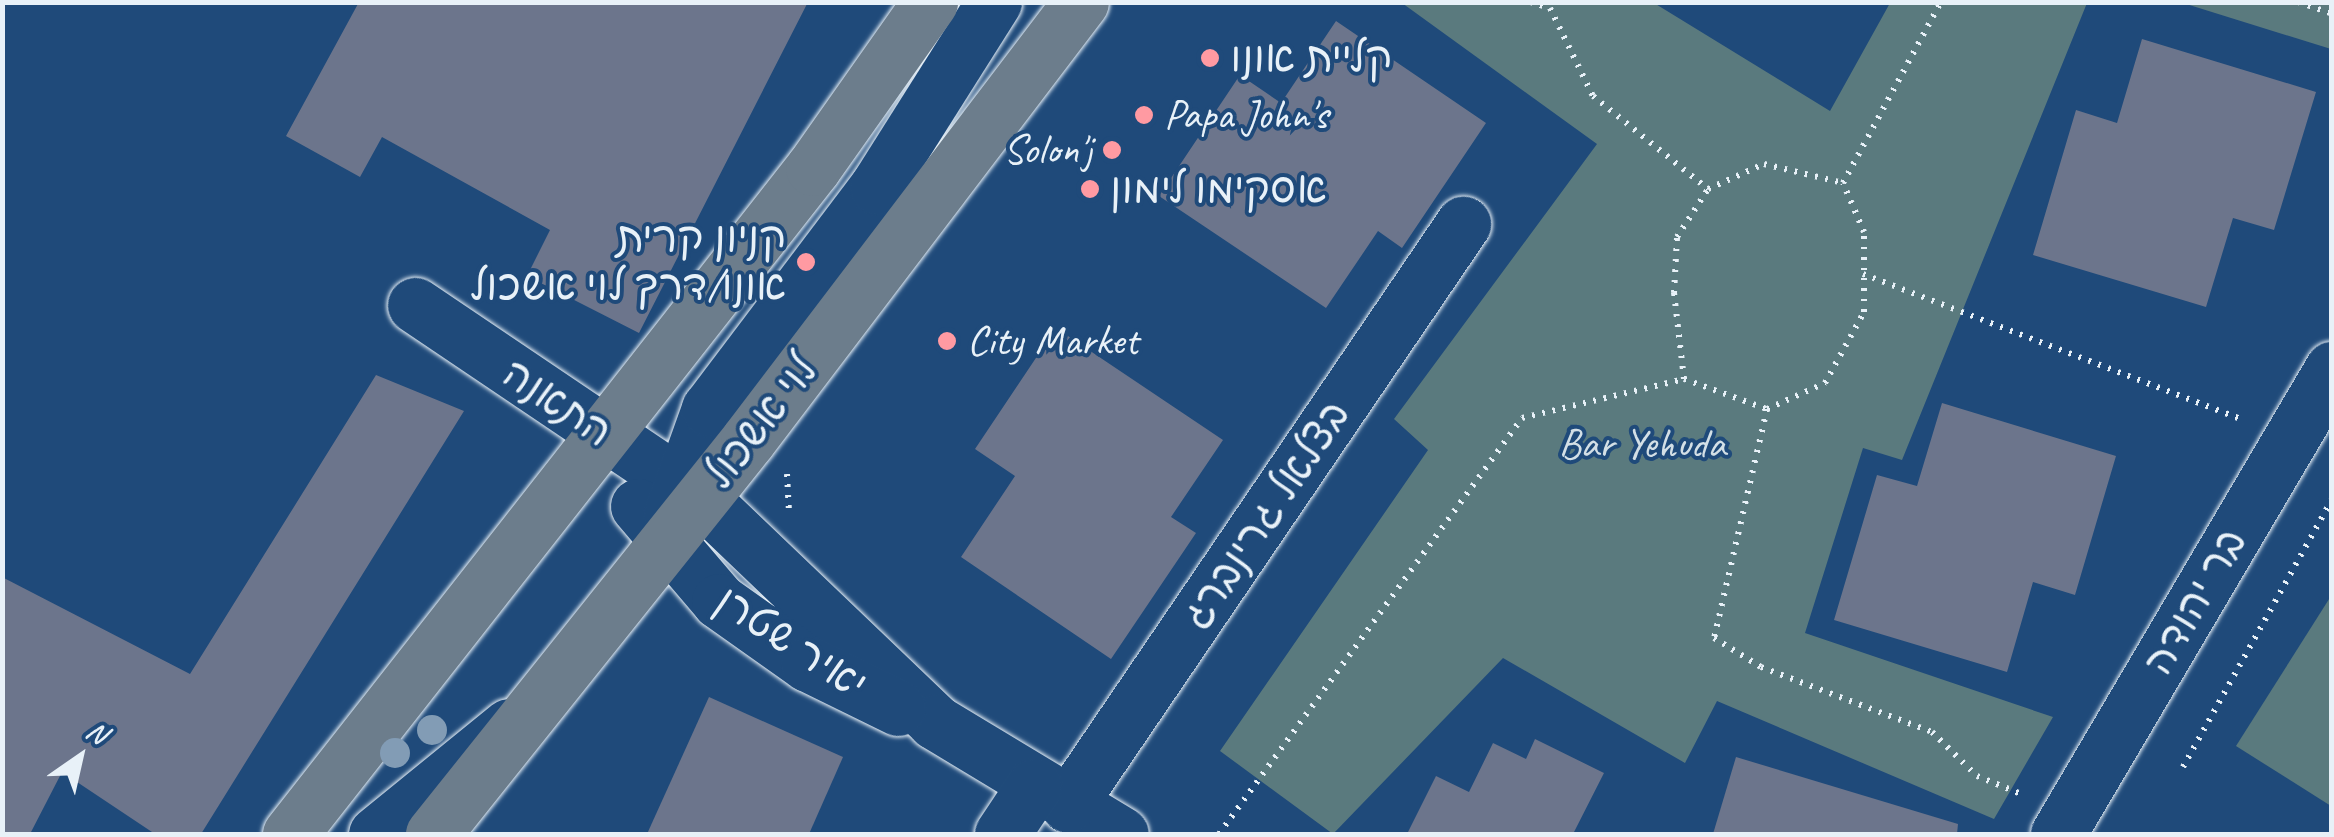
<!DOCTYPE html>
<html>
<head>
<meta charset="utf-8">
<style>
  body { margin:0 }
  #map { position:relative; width:2334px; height:837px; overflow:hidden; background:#1f4a7a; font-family:Caveat,"Playpen Sans Hebrew",sans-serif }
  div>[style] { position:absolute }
  .green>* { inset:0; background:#5a7a7e }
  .building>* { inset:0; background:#6c758c }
  .path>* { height:6px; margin-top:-3px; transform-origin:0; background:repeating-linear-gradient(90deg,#e8f1f8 0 2.5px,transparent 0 10.5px) }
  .roads { filter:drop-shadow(0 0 2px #e8f1f8) drop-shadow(0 0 2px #e8f1f8) }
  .minor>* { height:55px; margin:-27.5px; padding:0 27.5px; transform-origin:27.5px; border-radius:27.5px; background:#1f4a7a }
  .major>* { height:55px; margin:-27.5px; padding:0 27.5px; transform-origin:27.5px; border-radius:27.5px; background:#6c7d8c }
  .trees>* { width:30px; height:30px; margin:-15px; border-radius:50%; background:#829cb5 }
  .dots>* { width:28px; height:28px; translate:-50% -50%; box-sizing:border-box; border:5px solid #1f4a7a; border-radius:50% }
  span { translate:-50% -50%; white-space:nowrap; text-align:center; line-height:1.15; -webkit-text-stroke:8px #1f4a7a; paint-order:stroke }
  .poi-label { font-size:42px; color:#e8f1f8 }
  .left { translate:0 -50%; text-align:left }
  .right { translate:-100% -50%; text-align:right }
  .street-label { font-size:42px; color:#e8f1f8 }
  .park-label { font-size:42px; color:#d3dfe6 }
  .frame { position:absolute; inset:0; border:5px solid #e8f1f8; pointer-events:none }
  .north { position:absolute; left:30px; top:707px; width:100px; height:100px; -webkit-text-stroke:8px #1f4a7a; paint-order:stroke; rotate:34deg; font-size:28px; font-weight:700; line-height:40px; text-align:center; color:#e8f1f8 }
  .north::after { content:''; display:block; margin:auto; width:35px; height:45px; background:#e8f1f8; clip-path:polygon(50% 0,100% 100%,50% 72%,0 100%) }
</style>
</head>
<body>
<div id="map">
  <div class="green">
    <div style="clip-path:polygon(1402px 3px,1654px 3px,1830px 111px,1890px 3px,2087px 3px,1902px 460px,1863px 448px,1805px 633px,2053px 717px,1994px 819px,1717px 701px,1685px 763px,1503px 658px,1333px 834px,1220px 751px,1428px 450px,1394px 419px,1597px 144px)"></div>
    <div style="clip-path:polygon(2183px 3px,2331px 3px,2331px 49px)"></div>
    <div style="clip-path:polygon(2331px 596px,2331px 806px,2236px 746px)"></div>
  </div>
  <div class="building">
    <div style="clip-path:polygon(359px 2px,808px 2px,639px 333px,527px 276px,550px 230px,382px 137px,360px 177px,286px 136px)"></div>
    <div style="clip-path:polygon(1336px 21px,1486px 123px,1402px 248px,1378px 231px,1326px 308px,1159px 196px,1240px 75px,1281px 103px)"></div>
    <div style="clip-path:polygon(2142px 39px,2316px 92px,2274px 230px,2233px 218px,2206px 307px,2033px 255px,2076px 110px,2117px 123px)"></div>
    <div style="clip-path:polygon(1056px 328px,1223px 440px,1171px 517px,1196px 533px,1111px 659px,961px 557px,1015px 476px,975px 449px)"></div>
    <div style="clip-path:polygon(376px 375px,464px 411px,201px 834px,155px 834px,62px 772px,30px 834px,2px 834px,2px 577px,190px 674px)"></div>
    <div style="clip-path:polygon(1942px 403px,2116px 456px,2075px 595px,2033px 582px,2007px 672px,1834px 620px,1877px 475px,1917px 486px)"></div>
    <div style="clip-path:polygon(709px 697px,843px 757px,809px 834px,647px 834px)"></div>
    <div style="clip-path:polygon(1535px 739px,1604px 773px,1573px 834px,1407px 834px,1436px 776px,1469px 792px,1493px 743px,1526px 759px)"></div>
    <div style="clip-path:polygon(1736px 757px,1958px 824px,1957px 834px,1713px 834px)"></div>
  </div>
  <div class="path">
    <div style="left:1530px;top:2px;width:21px;rotate:17deg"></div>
    <div style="left:1550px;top:8px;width:98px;rotate:64deg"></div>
    <div style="left:1593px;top:96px;width:148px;rotate:39deg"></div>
    <div style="left:2298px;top:2px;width:36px;rotate:19deg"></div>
    <div style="left:1863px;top:274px;width:407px;rotate:21deg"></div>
    <div style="left:1684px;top:379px;width:87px;rotate:-96.6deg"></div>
    <div style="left:1674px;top:293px;width:56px;rotate:-86.9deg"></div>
    <div style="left:1677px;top:237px;width:57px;rotate:-57.1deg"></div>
    <div style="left:1708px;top:189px;width:61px;rotate:-24.1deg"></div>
    <div style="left:1764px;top:164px;width:81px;rotate:13.5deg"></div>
    <div style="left:1767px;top:409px;width:235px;rotate:103deg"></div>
    <div style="left:1714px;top:638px;width:55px;rotate:31.7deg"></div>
    <div style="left:1761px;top:667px;width:183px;rotate:20.8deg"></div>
    <div style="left:1932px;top:732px;width:63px;rotate:44.4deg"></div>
    <div style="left:1977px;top:776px;width:48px;rotate:22.2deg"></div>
    <div style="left:787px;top:474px;width:36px;rotate:87deg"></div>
    <div style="left:2183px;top:767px;width:307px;rotate:-60.9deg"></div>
    <div style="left:1219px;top:834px;width:515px;rotate:-53.93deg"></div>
    <div style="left:1522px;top:418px;width:167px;rotate:-13.5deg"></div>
    <div style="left:1684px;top:379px;width:88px;rotate:19.9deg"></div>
    <div style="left:1767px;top:409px;width:64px;rotate:-24.1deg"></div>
    <div style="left:1825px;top:383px;width:81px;rotate:-61.2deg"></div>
    <div style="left:1864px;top:312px;width:80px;rotate:-90deg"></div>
    <div style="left:1864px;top:232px;width:53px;rotate:-113.2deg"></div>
    <div style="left:1843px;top:183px;width:206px;rotate:-61.6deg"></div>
  </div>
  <div class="roads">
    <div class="minor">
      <div style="left:415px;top:305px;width:345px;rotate:34deg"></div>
      <div style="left:701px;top:498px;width:324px;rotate:43.7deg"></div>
      <div style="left:935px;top:722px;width:217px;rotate:31.1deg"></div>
      <div style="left:638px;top:506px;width:125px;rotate:49.5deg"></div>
      <div style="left:719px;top:601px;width:109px;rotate:35.3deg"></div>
      <div style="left:808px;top:664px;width:100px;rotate:26.1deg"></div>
      <div style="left:671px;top:515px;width:113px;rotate:-70.3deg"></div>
      <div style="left:709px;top:409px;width:278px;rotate:-52.9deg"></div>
      <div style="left:877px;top:187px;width:219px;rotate:-57.7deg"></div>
      <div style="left:1068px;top:805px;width:703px;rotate:-55.79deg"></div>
      <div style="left:376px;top:834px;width:171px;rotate:-39.1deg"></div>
      <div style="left:1002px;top:834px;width:58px;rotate:-56.3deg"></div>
      <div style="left:2058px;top:834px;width:540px;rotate:-59.49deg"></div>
    </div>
    <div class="major">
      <div style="left:290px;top:834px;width:847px;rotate:-51.86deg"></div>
      <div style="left:813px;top:168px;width:203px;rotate:-54.8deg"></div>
      <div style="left:433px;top:834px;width:504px;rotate:-51.36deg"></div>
      <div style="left:748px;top:440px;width:550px;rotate:-52.76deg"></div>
    </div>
  </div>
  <div class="trees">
    <div style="left:432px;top:730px"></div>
    <div style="left:395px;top:753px"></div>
  </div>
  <div class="dots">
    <div style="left:1210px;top:58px;background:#ff9aa2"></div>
    <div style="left:1144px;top:115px;background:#ff9aa2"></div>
    <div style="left:1112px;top:150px;background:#ff9aa2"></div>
    <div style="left:1090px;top:189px;background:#ff9aa2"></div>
    <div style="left:806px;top:262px;background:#ff9aa2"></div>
    <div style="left:947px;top:341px;background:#ff9aa2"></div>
  </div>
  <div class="poi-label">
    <span class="left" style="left:1230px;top:58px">קליית אונו</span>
    <span class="left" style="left:1164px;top:115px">Papa John's</span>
    <span class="right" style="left:1092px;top:150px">Solon'j</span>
    <span class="left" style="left:1110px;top:189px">אסקימו לימון</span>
    <span class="right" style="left:786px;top:262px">קניון קרית<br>אונו/דרך לוי אשכול</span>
    <span class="left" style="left:967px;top:341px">City Market</span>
  </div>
  <div class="street-label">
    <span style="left:557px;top:403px;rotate:34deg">התאנה</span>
    <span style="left:761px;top:422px;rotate:-52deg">לוי אשכול</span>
    <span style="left:1266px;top:515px;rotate:-56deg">בצלאל גרינברג</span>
    <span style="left:2195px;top:602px;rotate:-60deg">בר יהודה</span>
    <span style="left:791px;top:643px;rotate:33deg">יאיר שטרן</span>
  </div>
  <div class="park-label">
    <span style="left:1642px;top:444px">Bar Yehuda</span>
  </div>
  <div class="frame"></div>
  <div class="north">N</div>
</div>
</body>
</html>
